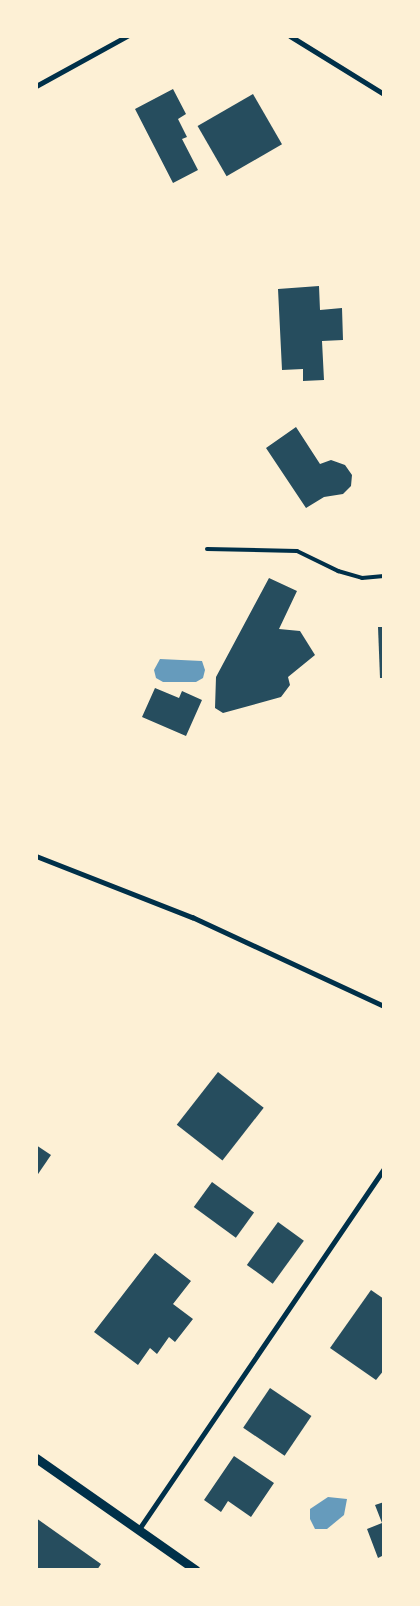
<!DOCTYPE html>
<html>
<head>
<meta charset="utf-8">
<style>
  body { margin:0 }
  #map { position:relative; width:420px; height:1606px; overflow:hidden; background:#fdf0d5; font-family:"Sofia Sans Condensed",sans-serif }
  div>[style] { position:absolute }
  .water>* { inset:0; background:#669bbc }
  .building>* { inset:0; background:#264d5e; transform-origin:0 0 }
  .service>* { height:4px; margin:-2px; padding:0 2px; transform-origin:2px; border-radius:2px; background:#003049 }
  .minor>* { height:5px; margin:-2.5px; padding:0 2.5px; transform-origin:2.5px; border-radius:2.5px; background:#003049 }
  .tertiary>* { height:9px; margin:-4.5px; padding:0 4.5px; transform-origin:4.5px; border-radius:4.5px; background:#003049 }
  span { translate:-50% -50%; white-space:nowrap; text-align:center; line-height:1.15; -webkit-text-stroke:4px #fdf0d5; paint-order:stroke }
  .frame { position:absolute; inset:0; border:38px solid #fdf0d5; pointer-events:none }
</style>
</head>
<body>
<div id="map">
  <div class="water">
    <div style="clip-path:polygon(160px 659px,202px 661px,205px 670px,203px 678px,196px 682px,163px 682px,156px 678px,154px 670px)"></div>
    <div style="clip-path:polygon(328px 1497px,347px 1499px,344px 1515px,327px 1529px,315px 1529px,310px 1519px,310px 1509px)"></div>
  </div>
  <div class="building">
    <div style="clip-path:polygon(173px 89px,186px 114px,178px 119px,187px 137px,182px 139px,198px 170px,173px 183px,135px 109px)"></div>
    <div style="left:253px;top:94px;width:58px;height:64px;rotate:60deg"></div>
    <div style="clip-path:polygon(319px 286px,320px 310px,342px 308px,343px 340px,322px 341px,324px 380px,303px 381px,303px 369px,282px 370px,278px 289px)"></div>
    <div style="clip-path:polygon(296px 427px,320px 464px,331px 460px,345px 465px,352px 475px,351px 486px,343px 494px,324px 497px,306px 508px,266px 448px)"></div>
    <div style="clip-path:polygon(269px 578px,297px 591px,279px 629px,300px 631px,315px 655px,288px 677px,290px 685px,281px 697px,223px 713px,215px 708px,216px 677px)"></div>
    <div style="clip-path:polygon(378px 627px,384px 627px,384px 678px,380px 678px)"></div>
    <div style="clip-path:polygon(155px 688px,179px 698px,182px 691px,202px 700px,186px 736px,142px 717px)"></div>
    <div style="left:218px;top:1072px;width:58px;height:67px;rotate:38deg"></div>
    <div style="clip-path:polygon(36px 1145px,51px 1155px,36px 1177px)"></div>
    <div style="left:212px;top:1182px;width:52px;height:31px;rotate:36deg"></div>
    <div style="left:278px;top:1222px;width:32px;height:53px;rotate:36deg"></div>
    <div style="clip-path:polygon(155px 1253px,191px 1281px,173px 1304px,193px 1319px,175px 1342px,169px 1337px,157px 1354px,150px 1348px,138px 1365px,94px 1332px)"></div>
    <div style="clip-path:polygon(371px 1290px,384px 1299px,384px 1370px,376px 1380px,330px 1348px)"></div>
    <div style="left:270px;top:1388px;width:50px;height:48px;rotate:34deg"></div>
    <div style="clip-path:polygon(234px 1456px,274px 1483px,251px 1517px,228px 1501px,221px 1512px,204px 1500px)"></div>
    <div style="clip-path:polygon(384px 1502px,384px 1555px,378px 1558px,367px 1529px,382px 1523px,375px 1505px)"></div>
    <div style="clip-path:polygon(36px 1518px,101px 1564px,97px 1570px,36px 1570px)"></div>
  </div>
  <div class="service">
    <div style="left:207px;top:549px;width:90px;rotate:1.3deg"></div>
    <div style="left:297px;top:551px;width:46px;rotate:26deg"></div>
    <div style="left:338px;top:571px;width:25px;rotate:16deg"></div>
    <div style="left:362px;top:578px;width:22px;rotate:-5deg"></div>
  </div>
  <div class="minor">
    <div style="left:290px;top:36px;width:110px;rotate:31.7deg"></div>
    <div style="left:36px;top:86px;width:104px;rotate:-28.8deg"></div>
    <div style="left:36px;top:856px;width:168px;rotate:21.4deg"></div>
    <div style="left:192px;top:917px;width:212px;rotate:24.9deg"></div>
    <div style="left:139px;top:1529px;width:435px;rotate:-55.8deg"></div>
  </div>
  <div class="tertiary">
    <div style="left:36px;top:1458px;width:195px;rotate:35deg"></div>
  </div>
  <div class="frame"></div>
</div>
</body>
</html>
